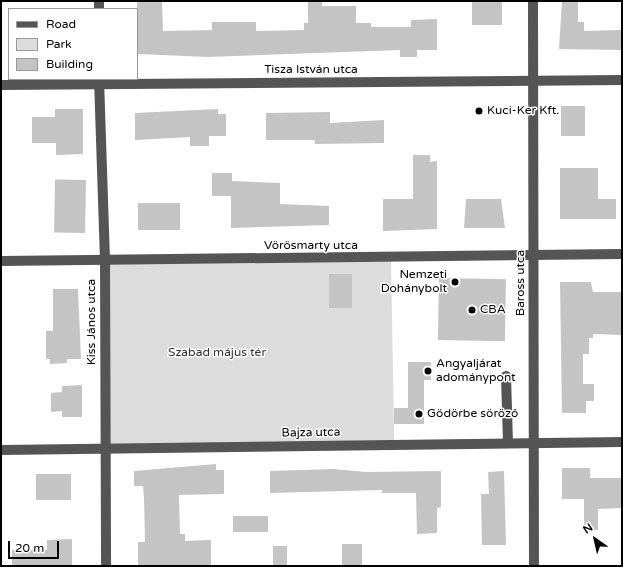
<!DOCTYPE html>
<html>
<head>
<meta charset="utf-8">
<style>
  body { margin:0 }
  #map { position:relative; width:623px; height:567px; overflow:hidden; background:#fff; font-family:"Varela Round",sans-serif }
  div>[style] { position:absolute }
  .green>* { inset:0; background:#dcdcdc; transform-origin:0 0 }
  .building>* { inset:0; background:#c4c4c4; transform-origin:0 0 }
  .minor>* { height:10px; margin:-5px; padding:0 5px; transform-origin:5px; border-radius:5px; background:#555 }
  .dots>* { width:11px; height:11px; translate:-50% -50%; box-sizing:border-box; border:2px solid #fff; border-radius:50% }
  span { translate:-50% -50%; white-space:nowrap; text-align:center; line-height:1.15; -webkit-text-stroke:3px #fff; paint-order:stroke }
  .street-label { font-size:12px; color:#000 }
  .poi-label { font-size:12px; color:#000 }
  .left { translate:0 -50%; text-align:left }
  .right { translate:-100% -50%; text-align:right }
  .park-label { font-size:12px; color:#333 }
  .frame { position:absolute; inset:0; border:2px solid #000; pointer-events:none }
  .legend { position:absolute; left:8px; top:8px; width:130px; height:72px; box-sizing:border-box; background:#fff; border:1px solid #999; margin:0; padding:5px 7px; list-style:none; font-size:12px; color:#000 }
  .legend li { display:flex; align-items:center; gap:8px; height:20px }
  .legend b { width:20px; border:1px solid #999 }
  .north { position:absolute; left:575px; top:519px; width:40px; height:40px; -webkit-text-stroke:3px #fff; paint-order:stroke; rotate:326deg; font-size:11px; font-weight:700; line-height:16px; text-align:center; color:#000 }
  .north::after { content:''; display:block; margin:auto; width:14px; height:18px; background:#000; clip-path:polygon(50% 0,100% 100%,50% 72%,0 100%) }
  .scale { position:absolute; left:8px; top:541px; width:51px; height:18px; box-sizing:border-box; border:2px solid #000; border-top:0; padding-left:5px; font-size:12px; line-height:14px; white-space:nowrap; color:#000; -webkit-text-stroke:3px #fff; paint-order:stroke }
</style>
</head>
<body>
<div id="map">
  <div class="green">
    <div style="left:391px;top:259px;width:185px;height:286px;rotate:89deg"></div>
  </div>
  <div class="building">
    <div style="clip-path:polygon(137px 1px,162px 1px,163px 31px,212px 30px,212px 22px,256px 22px,256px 31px,304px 30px,304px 23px,308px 23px,308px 1px,322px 1px,322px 6px,356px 6px,356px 23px,371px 23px,371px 27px,411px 27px,411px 20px,437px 19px,437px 50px,417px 50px,417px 57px,400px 57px,400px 50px,208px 57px,137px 54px)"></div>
    <div style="left:472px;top:1px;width:30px;height:24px"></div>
    <div style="clip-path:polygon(562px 1px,578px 1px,578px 22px,584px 22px,584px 31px,622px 30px,622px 50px,559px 49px)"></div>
    <div style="left:561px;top:106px;width:24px;height:30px"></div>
    <div style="clip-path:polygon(55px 109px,83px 109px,83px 154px,56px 155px,56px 143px,32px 143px,32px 117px,55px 117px)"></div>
    <div style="clip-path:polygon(218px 109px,218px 114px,226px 114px,226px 136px,209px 136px,209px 146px,190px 146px,190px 137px,135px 140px,135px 113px)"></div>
    <div style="clip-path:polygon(330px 112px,330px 123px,384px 120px,384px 143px,315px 144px,315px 140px,266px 140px,266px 113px)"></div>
    <div style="clip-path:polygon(413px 155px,430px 155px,430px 162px,437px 161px,437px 229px,383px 231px,383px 199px,413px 199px)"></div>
    <div style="clip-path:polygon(560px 168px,598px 168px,598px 199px,616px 199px,616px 219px,560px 219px)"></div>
    <div style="clip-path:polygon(212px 173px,232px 173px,232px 181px,280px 183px,280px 204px,329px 206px,329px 225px,231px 228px,231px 196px,212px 196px)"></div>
    <div style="left:86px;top:180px;width:53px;height:31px;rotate:91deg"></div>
    <div style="clip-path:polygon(466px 199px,501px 199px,505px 228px,464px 228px)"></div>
    <div style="left:180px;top:203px;width:27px;height:42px;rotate:90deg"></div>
    <div style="left:329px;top:274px;width:23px;height:34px"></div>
    <div style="left:439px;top:278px;width:67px;height:62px;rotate:1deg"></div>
    <div style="clip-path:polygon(560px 282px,591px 282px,593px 292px,622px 292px,622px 335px,593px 334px,593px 338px,589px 338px,589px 354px,583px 354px,583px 384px,594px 384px,594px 401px,586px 401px,586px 413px,562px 413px)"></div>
    <div style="clip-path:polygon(53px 289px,78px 289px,81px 359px,67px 359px,67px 363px,50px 364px,50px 359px,46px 359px,46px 331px,53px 331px)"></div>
    <div style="clip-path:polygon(408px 362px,431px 362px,431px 380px,424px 380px,424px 424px,394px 424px,394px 408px,408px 408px)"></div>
    <div style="clip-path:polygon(82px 385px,82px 417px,62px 417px,62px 411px,51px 412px,51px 393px,62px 392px,62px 386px)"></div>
    <div style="clip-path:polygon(216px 464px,216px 470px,224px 470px,224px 494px,179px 495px,180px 534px,185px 534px,185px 541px,211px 540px,211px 566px,138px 566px,138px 542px,145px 542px,144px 498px,143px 486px,134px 486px,134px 471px)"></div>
    <div style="clip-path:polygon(562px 468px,590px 468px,590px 478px,622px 478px,622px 508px,598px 509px,598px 530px,584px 531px,584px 499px,562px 499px)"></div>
    <div style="clip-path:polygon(333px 469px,366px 472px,441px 471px,441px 507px,437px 508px,437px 533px,417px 534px,416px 493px,382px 493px,382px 490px,270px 493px,270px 471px)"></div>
    <div style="clip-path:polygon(504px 471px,506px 545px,482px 545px,481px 494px,489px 494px,488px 472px)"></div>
    <div style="left:36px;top:474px;width:35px;height:26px"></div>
    <div style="left:268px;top:516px;width:16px;height:35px;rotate:90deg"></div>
    <div style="clip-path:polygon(72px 539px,72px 566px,12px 566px,12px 550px,47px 550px,47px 540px)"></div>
    <div style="left:342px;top:544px;width:20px;height:22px"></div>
    <div style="left:273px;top:546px;width:14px;height:20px"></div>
  </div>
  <div class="minor">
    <div style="left:533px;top:1px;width:565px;rotate:89.9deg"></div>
    <div style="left:99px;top:9px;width:8px;rotate:-90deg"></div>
    <div style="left:99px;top:79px;width:181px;rotate:88.1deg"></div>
    <div style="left:105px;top:260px;width:306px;rotate:89.8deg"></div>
    <div style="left:1px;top:85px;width:621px;rotate:-0.46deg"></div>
    <div style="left:1px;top:261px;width:621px;rotate:-0.65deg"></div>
    <div style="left:506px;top:376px;width:67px;rotate:88.3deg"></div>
    <div style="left:1px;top:450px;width:621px;rotate:-0.74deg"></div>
  </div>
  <div class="dots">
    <div style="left:479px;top:111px;background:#000"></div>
    <div style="left:455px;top:282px;background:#000"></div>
    <div style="left:472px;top:310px;background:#000"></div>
    <div style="left:428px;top:371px;background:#000"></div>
    <div style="left:419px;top:414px;background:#000"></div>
  </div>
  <div class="street-label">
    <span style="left:311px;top:70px">Tisza István utca</span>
    <span style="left:311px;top:246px">Vörösmarty utca</span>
    <span style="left:521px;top:283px;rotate:-90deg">Baross utca</span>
    <span style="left:92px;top:322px;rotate:-90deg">Kiss János utca</span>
    <span style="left:311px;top:433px;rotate:-1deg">Bajza utca</span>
  </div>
  <div class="poi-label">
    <span class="left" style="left:487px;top:111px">Kuci-Ker Kft.</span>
    <span class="right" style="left:447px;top:282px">Nemzeti<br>Dohánybolt</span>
    <span class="left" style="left:480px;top:310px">CBA</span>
    <span class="left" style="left:436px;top:371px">Angyaljárat<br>adománypont</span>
    <span class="left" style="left:427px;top:414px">Gödörbe söröző</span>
  </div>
  <div class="park-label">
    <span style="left:217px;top:353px">Szabad május tér</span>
  </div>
  <div class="frame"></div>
  <ul class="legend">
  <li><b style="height:5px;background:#555"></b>Road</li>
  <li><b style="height:11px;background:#dcdcdc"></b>Park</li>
  <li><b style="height:11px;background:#c4c4c4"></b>Building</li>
  </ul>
  <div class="north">N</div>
  <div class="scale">20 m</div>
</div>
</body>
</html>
